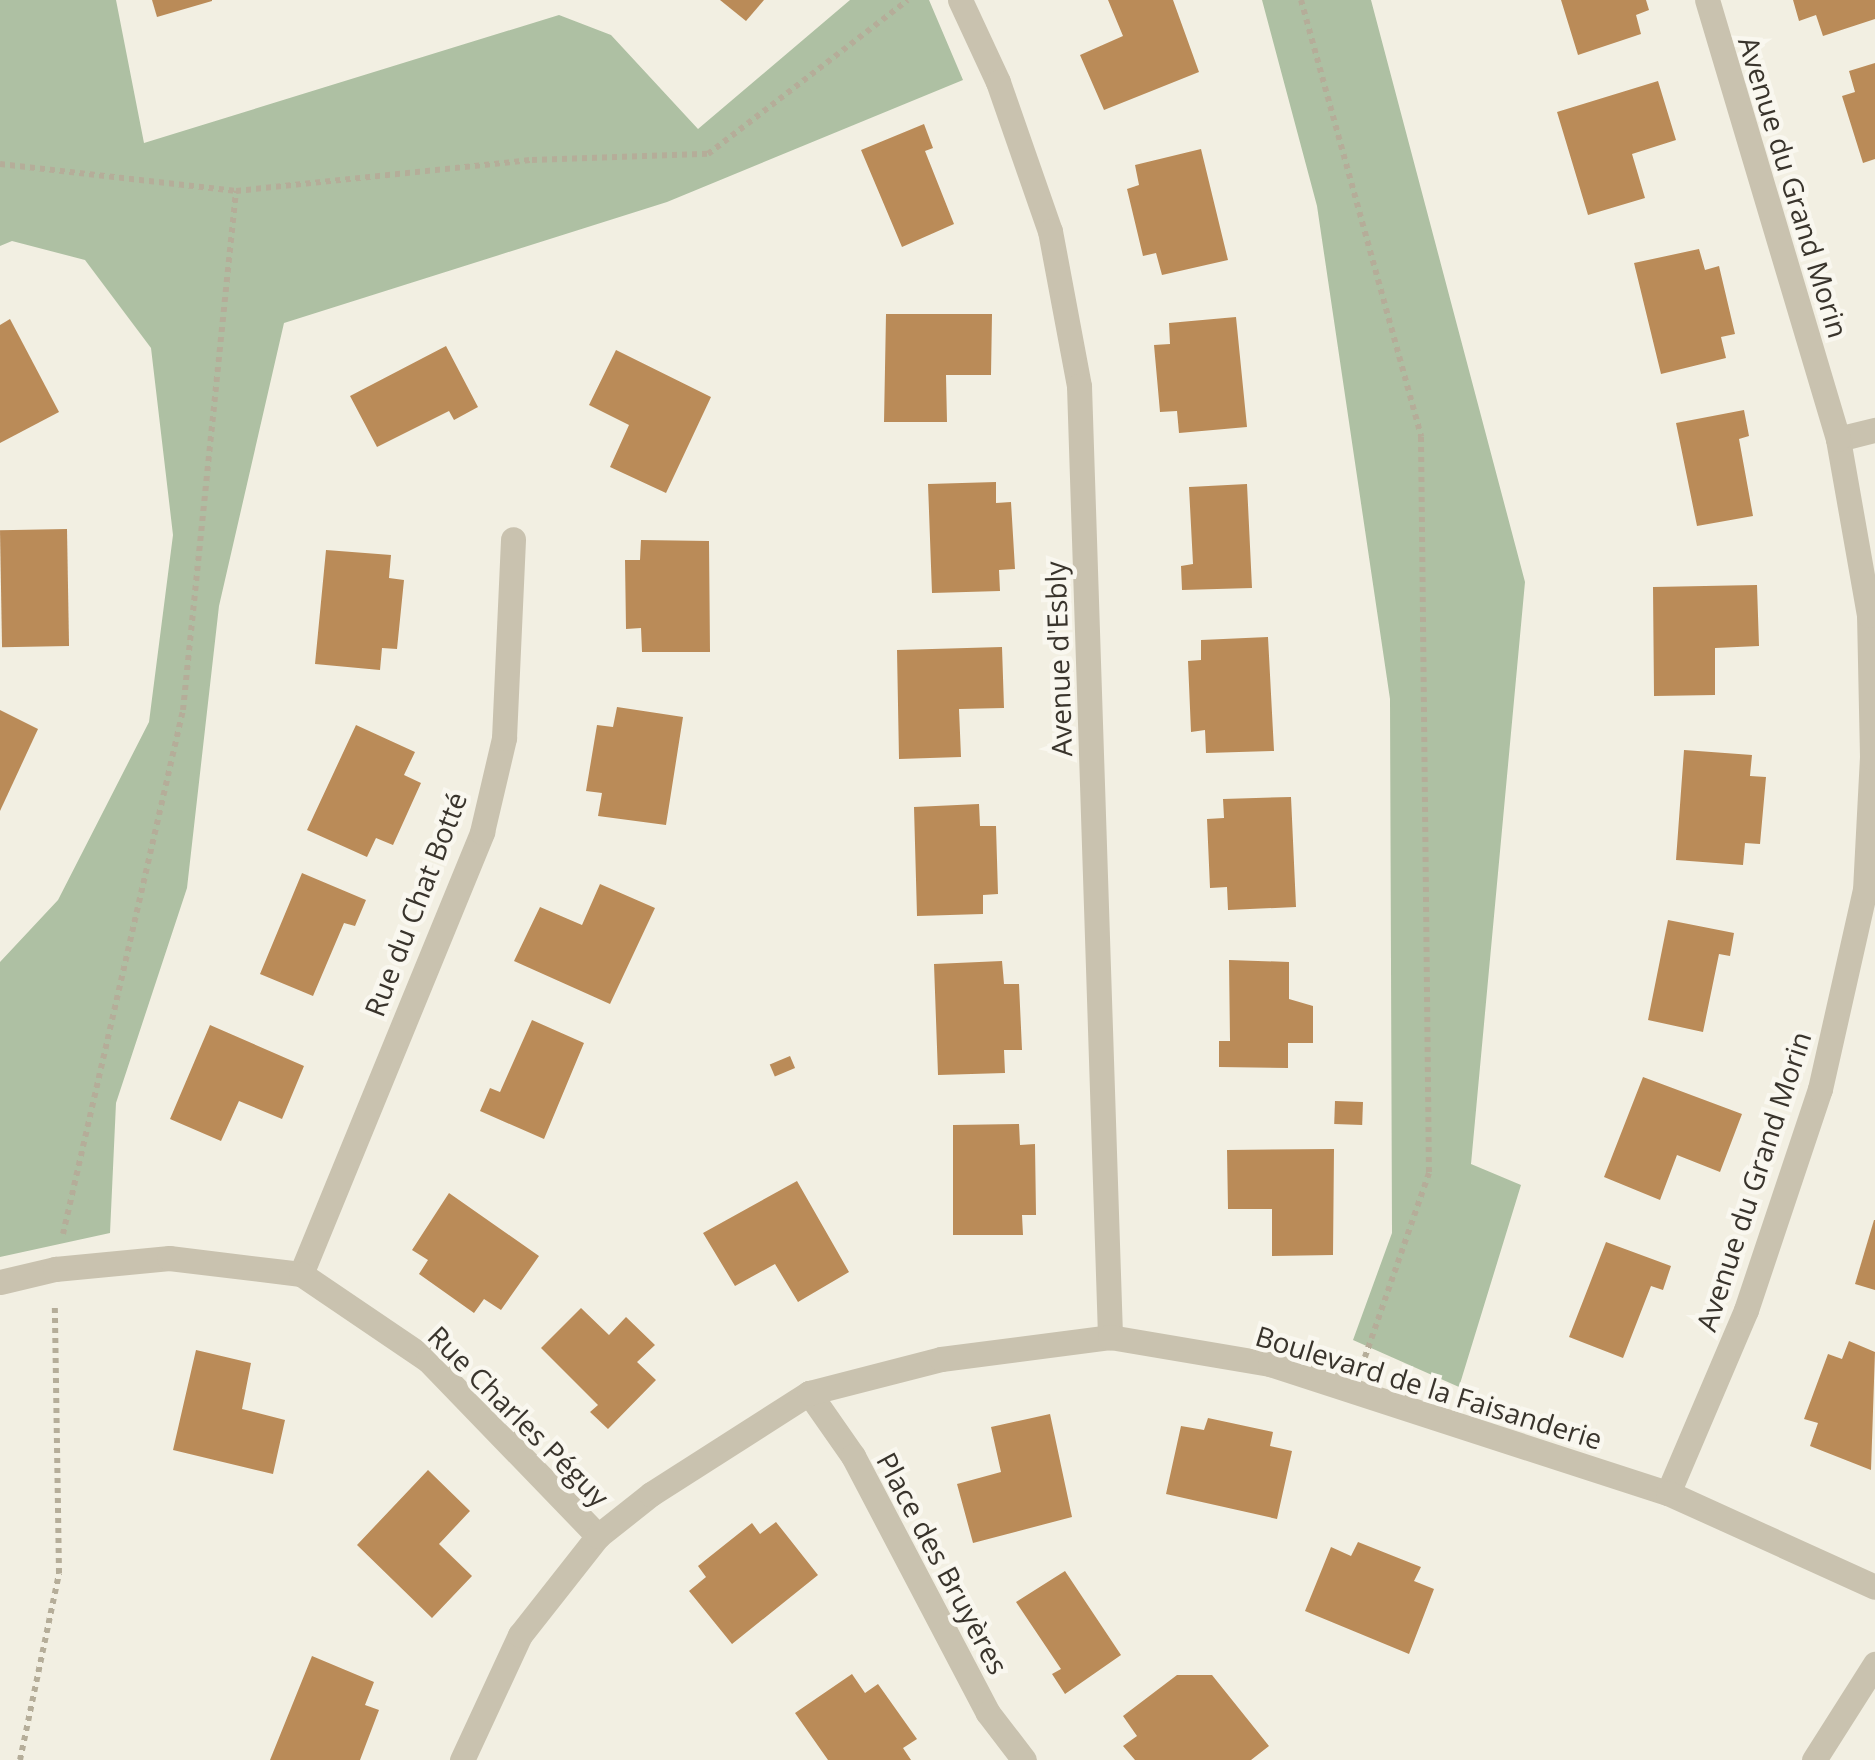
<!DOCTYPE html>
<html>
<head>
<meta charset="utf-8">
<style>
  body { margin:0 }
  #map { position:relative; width:1875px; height:1760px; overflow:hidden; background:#f2efe2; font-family:"Open Sans",sans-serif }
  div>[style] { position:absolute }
  .green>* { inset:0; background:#aec0a3 }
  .building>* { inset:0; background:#ba8b58; transform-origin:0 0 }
  .path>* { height:6px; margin-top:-3px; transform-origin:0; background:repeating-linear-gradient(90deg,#b5ad99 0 5px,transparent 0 10px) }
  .minor>* { height:25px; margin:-12.5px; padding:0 12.5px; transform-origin:12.5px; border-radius:12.5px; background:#c9c2af }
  span { translate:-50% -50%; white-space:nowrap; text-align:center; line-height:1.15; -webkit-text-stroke:9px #f9f7ef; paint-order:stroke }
  .street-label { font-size:28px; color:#39342c }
</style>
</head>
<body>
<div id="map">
  <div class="green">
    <div style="clip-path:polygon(0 0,116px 0,144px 143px,559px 15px,611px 35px,698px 129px,850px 0,929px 0,963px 80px,667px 202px,284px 323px,219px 606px,187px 888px,116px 1103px,110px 1233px,0 1257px,0 962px,58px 900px,149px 722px,173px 535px,151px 348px,85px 260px,12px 241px,0 246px)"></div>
    <div style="clip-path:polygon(1262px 0,1371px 0,1525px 582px,1471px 1164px,1521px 1185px,1459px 1387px,1353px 1340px,1392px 1233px,1390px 699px,1317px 206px)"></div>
  </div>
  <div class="building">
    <div style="clip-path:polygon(152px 0,212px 0,212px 1px,157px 17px)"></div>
    <div style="clip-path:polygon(720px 0,764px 0,746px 21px)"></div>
    <div style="clip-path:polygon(1108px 0,1173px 0,1199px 72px,1104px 110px,1080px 55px,1123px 36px)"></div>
    <div style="clip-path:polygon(1561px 0,1646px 0,1649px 10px,1636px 15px,1641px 34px,1578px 55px)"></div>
    <div style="clip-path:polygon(1793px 0,1875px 0,1875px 19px,1823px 36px,1816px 15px,1799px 21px)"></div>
    <div style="clip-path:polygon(1875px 63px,1875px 159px,1863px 163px,1842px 96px,1855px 92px,1849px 71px)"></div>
    <div style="clip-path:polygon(1658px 81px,1676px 140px,1632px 154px,1645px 198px,1588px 215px,1557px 112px)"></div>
    <div style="clip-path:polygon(924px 124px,933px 148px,925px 151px,954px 224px,902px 247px,861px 150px)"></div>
    <div style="clip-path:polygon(1201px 149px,1228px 260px,1162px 275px,1156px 253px,1143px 256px,1127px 189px,1139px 185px,1135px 165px)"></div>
    <div style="clip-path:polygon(1699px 249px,1705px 270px,1719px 266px,1735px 334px,1721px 337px,1726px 358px,1661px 374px,1634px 263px)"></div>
    <div style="clip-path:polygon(886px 314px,992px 314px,991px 375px,946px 375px,947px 422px,884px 422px)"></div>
    <div style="clip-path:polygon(1236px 317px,1247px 427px,1179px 433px,1177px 411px,1160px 412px,1154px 345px,1170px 344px,1169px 323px)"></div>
    <div style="clip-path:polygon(10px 319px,59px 412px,0 443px,0 325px)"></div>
    <div style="clip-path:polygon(446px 346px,478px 407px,454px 420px,449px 411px,377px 447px,350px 396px)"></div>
    <div style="clip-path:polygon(616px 350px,711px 397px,666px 493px,610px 467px,629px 425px,589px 405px)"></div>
    <div style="clip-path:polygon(1744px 410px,1749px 436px,1739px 439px,1753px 516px,1697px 526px,1676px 423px)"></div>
    <div style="clip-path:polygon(996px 482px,996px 503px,1011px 502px,1015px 569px,999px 570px,1000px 591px,932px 593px,928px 484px)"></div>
    <div style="clip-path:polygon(1247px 484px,1252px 588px,1182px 590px,1181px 566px,1193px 564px,1189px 487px)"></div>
    <div style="left:67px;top:529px;width:117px;height:67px;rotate:89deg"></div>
    <div style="clip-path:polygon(641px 540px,709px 541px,710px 652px,642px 652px,641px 628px,626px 629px,625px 560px,640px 560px)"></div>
    <div style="clip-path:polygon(326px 550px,391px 555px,389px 578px,404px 580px,397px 649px,382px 648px,380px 670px,315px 664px)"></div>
    <div style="clip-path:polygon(1757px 585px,1759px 646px,1715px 648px,1715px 695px,1654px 696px,1653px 587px)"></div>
    <div style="clip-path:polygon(1268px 637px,1274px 751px,1206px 753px,1205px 730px,1191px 732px,1188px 661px,1201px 660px,1201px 640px)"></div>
    <div style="clip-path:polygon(1002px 647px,1004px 708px,959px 709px,961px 757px,899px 759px,897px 650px)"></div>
    <div style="clip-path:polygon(617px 707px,683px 717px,666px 825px,598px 816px,602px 793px,586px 791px,597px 725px,613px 727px)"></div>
    <div style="clip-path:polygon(0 710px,38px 729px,0 811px)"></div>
    <div style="clip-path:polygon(356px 725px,415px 752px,404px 775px,421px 783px,393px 845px,376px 838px,367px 857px,307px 830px)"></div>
    <div style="clip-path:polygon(1684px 750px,1752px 755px,1750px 776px,1766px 777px,1760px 844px,1745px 843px,1743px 865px,1676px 860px)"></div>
    <div style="clip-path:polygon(1291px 797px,1296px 907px,1228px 910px,1227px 887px,1210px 888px,1207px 819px,1224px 818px,1223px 799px)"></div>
    <div style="clip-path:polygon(979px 804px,980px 826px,996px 826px,998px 894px,983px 895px,983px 914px,917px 916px,914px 807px)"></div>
    <div style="clip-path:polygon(302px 873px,366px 900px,355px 926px,344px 923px,313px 996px,260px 974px)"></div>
    <div style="clip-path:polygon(600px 884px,655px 908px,610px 1004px,514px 961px,540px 907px,582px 925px)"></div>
    <div style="clip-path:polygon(1668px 920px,1734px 933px,1730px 956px,1719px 954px,1703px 1032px,1648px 1020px)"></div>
    <div style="clip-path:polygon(1229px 960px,1289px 962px,1289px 999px,1313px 1006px,1313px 1043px,1288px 1043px,1288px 1068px,1219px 1067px,1219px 1041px,1230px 1041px)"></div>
    <div style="clip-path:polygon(1002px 961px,1004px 984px,1019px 984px,1022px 1050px,1004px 1050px,1005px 1073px,938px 1075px,934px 964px)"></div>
    <div style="clip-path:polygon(532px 1020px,584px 1043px,544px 1139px,480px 1111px,490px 1088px,500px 1092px)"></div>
    <div style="clip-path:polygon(210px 1025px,304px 1066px,282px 1119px,239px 1101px,221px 1141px,170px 1119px)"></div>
    <div style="left:790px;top:1056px;width:13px;height:22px;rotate:67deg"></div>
    <div style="clip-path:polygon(1643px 1077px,1742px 1114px,1720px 1172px,1677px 1155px,1660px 1200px,1604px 1177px)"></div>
    <div style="left:1335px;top:1101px;width:28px;height:23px;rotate:2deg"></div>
    <div style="clip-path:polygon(1019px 1124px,1020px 1145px,1035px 1144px,1036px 1215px,1022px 1215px,1023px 1235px,953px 1235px,953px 1125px)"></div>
    <div style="clip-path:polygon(1334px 1149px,1333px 1255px,1272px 1256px,1272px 1209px,1228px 1209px,1227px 1150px)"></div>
    <div style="clip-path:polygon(797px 1181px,849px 1272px,798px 1302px,775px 1264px,735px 1286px,703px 1233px)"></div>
    <div style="clip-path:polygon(449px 1193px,539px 1256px,501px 1310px,484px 1299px,474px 1313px,419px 1274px,428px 1260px,412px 1250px)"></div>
    <div style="clip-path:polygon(1874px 1220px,1875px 1220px,1875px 1290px,1855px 1284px)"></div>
    <div style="clip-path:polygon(1606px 1242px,1671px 1266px,1663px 1290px,1651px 1286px,1623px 1358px,1569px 1337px)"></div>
    <div style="clip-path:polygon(581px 1308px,609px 1335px,626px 1317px,655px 1345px,637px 1362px,656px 1380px,608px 1429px,590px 1412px,598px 1405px,541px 1348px)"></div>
    <div style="clip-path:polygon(1849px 1341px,1875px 1352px,1871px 1470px,1810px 1446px,1818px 1423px,1804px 1419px,1828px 1354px,1842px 1359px)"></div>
    <div style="clip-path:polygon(196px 1350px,251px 1363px,242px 1409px,285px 1420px,273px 1474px,173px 1450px)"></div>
    <div style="clip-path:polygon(1050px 1414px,1072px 1517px,973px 1543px,957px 1484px,1001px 1472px,991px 1427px)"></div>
    <div style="clip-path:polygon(1208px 1418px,1273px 1432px,1270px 1446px,1292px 1451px,1277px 1519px,1166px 1494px,1181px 1426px,1204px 1430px)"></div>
    <div style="clip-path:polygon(428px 1470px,470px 1511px,439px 1544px,472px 1576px,432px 1618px,357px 1545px)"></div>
    <div style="clip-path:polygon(776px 1522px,818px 1575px,732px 1644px,689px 1591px,706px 1577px,698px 1566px,752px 1523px,760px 1534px)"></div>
    <div style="clip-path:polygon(1358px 1542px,1421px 1567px,1414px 1581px,1434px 1589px,1409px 1654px,1305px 1611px,1331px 1547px,1351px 1556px)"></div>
    <div style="clip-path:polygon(1065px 1571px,1121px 1655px,1065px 1694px,1052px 1674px,1061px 1669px,1016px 1602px)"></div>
    <div style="clip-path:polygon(312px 1656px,374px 1682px,365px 1705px,379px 1710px,360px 1760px,270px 1760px)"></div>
    <div style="clip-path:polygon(852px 1674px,865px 1693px,878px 1684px,917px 1739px,903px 1748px,911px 1760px,828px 1760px,795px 1713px)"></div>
    <div style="clip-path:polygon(1177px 1675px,1212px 1675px,1269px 1746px,1251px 1760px,1135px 1760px,1123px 1746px,1137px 1736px,1123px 1716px)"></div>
  </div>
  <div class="path">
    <div style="left:1301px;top:0;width:453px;rotate:74.6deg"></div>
    <div style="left:1421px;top:437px;width:736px;rotate:89.38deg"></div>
    <div style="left:1429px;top:1173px;width:195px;rotate:109.2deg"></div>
    <div style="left:0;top:164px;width:238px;rotate:6.5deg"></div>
    <div style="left:63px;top:1234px;width:538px;rotate:-77.1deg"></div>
    <div style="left:183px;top:710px;width:522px;rotate:-84.17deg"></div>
    <div style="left:236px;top:191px;width:298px;rotate:-6deg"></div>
    <div style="left:532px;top:160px;width:176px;rotate:-2deg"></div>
    <div style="left:708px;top:154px;width:252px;rotate:-37.6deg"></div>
    <div style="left:20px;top:1760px;width:191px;rotate:-78.2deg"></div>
    <div style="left:59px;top:1573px;width:268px;rotate:-90.9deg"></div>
  </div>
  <div class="minor">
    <div style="left:960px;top:0;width:90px;rotate:65.1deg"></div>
    <div style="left:998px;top:82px;width:158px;rotate:70.8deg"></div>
    <div style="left:1050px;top:231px;width:158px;rotate:79.4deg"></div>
    <div style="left:1079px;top:386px;width:952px;rotate:88.13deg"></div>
    <div style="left:1838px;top:439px;width:38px;rotate:-14deg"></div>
    <div style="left:301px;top:1274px;width:478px;rotate:-67.7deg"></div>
    <div style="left:482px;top:832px;width:97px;rotate:-76.8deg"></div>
    <div style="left:504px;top:738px;width:199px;rotate:-87.4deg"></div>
    <div style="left:0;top:1282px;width:57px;rotate:-13.3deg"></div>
    <div style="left:55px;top:1269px;width:115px;rotate:-5.5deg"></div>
    <div style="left:169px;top:1258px;width:133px;rotate:6.9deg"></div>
    <div style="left:301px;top:1274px;width:153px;rotate:34.1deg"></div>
    <div style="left:428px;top:1360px;width:245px;rotate:46deg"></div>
    <div style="left:809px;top:1393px;width:77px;rotate:55.1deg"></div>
    <div style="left:853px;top:1456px;width:290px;rotate:62.3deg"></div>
    <div style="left:988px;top:1713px;width:59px;rotate:52.5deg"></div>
    <div style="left:1668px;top:1493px;width:199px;rotate:-66.9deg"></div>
    <div style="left:1746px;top:1310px;width:233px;rotate:-71.5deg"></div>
    <div style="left:1820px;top:1089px;width:204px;rotate:-77.3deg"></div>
    <div style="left:1865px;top:890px;width:133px;rotate:-87deg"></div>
    <div style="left:1872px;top:757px;width:142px;rotate:-91.2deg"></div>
    <div style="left:1869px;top:615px;width:179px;rotate:-100deg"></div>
    <div style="left:1838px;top:439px;width:458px;rotate:-106.6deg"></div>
    <div style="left:462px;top:1760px;width:138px;rotate:-65.1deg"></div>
    <div style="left:520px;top:1635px;width:126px;rotate:-51.8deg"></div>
    <div style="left:598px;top:1536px;width:68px;rotate:-38.4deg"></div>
    <div style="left:651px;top:1494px;width:188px;rotate:-32.6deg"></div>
    <div style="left:809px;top:1393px;width:136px;rotate:-14.4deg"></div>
    <div style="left:941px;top:1359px;width:170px;rotate:-7.4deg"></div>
    <div style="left:1110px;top:1337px;width:162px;rotate:9.6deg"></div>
    <div style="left:1270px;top:1364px;width:418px;rotate:18deg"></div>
    <div style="left:1668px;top:1493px;width:227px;rotate:24.4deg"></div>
    <div style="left:1814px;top:1760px;width:114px;rotate:-57.6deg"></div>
  </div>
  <div class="street-label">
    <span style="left:1794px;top:187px;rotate:73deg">Avenue du Grand Morin</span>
    <span style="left:1058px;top:659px;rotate:-92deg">Avenue d'Esbly</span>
    <span style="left:415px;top:904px;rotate:-69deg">Rue du Chat Botté</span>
    <span style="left:1753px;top:1181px;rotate:-72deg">Avenue du Grand Morin</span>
    <span style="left:1429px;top:1387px;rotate:17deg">Boulevard de la Faisanderie</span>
    <span style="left:519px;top:1416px;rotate:45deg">Rue Charles Péguy</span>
    <span style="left:943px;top:1563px;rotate:62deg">Place des Bruyères</span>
  </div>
</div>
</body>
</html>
